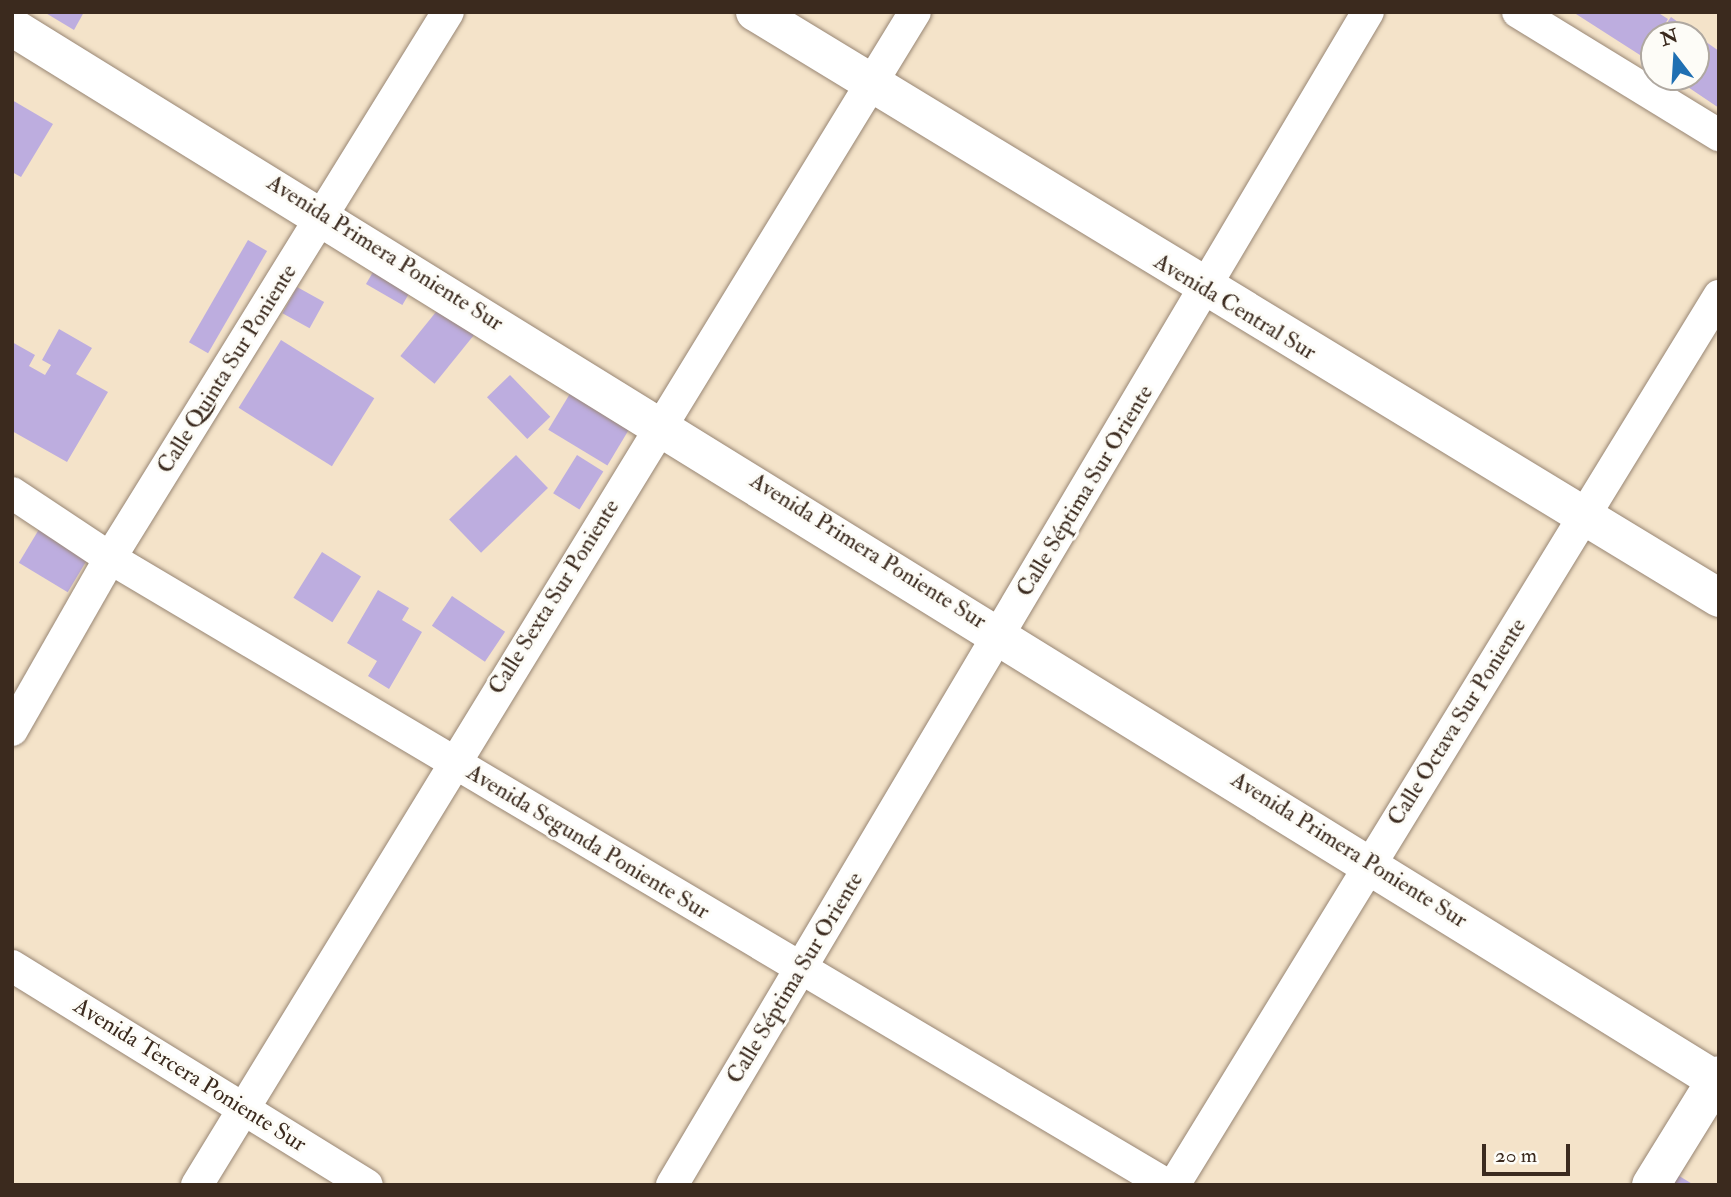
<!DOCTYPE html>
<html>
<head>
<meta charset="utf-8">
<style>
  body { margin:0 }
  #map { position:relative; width:1731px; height:1197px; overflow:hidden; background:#f4e3c9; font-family:"IM FELL Double Pica",serif }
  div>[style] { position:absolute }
  .building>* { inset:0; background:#bdaddf; transform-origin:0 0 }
  .roads { filter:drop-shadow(0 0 2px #988674) drop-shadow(0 0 2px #988674) }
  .minor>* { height:32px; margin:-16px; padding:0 16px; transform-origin:16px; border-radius:16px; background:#fff }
  .tertiary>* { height:38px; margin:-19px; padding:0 19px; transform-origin:19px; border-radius:19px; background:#fff }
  span { translate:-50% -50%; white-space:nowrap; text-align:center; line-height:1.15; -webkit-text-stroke:6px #fdfcf7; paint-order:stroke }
  .street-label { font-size:23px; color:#3b2a1e }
  .frame { position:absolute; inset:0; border:14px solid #3b2a1e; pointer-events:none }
  .north { position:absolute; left:1640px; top:21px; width:70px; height:70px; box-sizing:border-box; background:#fdfcf7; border:2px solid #afa8a0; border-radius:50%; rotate:343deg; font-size:19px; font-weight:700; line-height:28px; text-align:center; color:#3b2a1e }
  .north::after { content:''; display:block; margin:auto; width:24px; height:32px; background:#1f6fb2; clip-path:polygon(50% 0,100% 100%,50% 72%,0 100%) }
  .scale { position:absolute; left:1482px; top:1144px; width:88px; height:32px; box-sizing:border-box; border:4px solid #3b2a1e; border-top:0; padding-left:9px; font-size:21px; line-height:24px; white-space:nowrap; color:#3b2a1e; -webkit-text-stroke:5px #fdfcf7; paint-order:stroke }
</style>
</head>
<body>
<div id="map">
  <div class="building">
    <div style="clip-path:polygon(44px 12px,84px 12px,74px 30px)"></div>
    <div style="clip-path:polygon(1657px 12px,1668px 19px,1660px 33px,1671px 17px,1696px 35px,1654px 35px,1654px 64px,1576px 14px)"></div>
    <div style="clip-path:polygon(1696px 35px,1719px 51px,1719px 108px,1673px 77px,1696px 77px)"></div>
    <div style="clip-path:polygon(12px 100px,53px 124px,21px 177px,12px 172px)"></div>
    <div style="left:248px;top:240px;width:22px;height:118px;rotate:30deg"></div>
    <div style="left:377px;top:265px;width:42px;height:22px;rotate:30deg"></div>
    <div style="left:297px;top:287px;width:31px;height:30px;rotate:29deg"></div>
    <div style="left:440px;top:307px;width:44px;height:63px;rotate:39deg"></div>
    <div style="clip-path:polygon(59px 329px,92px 348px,76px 374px,108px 392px,67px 462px,12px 431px,12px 342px,35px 355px,29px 366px,45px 375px,51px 365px,42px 360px)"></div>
    <div style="left:281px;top:340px;width:110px;height:80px;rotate:32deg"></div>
    <div style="left:510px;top:375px;width:58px;height:32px;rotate:46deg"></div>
    <div style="left:574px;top:387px;width:69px;height:50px;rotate:31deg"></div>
    <div style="left:516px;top:455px;width:46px;height:93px;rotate:46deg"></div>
    <div style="left:577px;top:455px;width:31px;height:45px;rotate:32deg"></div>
    <div style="left:41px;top:526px;width:57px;height:43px;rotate:31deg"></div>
    <div style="left:322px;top:552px;width:46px;height:54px;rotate:32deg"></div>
    <div style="clip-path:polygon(378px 590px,409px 608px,402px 620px,422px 632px,389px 689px,368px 676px,377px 661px,347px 643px)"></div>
    <div style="left:452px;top:596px;width:64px;height:36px;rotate:34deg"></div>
    <div style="clip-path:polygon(1676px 1174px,1694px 1185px,1670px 1185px)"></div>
  </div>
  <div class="roads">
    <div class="minor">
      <div style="left:1518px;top:12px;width:236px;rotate:31.5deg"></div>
      <div style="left:12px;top:493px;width:118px;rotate:33.6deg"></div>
      <div style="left:110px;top:558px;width:1229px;rotate:30.68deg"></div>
      <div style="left:12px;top:730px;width:198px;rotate:-60.3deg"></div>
      <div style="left:110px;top:558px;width:642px;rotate:-58.24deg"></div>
      <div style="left:12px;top:966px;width:417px;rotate:31.7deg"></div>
      <div style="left:197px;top:1185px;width:1375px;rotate:-58.53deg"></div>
      <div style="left:672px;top:1185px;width:1364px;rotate:-59.32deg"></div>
      <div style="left:1174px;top:1185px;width:1043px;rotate:-58.49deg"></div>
    </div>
    <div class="tertiary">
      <div style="left:755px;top:12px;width:1128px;rotate:31.29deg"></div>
      <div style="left:12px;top:27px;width:2007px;rotate:31.72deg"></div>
      <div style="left:1651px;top:1185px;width:129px;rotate:-58.3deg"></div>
    </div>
  </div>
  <div class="street-label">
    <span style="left:385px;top:253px;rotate:32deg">Avenida Primera Poniente Sur</span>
    <span style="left:1235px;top:307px;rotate:31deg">Avenida Central Sur</span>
    <span style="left:227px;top:369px;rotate:-58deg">Calle Quinta Sur Poniente</span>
    <span style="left:1085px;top:491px;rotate:-59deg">Calle Séptima Sur Oriente</span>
    <span style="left:868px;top:551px;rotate:32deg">Avenida Primera Poniente Sur</span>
    <span style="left:554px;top:597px;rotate:-58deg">Calle Sexta Sur Poniente</span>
    <span style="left:1457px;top:722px;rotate:-58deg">Calle Octava Sur Poniente</span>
    <span style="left:588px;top:842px;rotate:31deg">Avenida Segunda Poniente Sur</span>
    <span style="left:1349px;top:850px;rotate:32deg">Avenida Primera Poniente Sur</span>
    <span style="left:795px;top:978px;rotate:-59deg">Calle Séptima Sur Oriente</span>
    <span style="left:190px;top:1075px;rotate:32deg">Avenida Tercera Poniente Sur</span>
  </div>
  <div class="frame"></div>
  <div class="north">N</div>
  <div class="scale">20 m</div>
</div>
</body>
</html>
